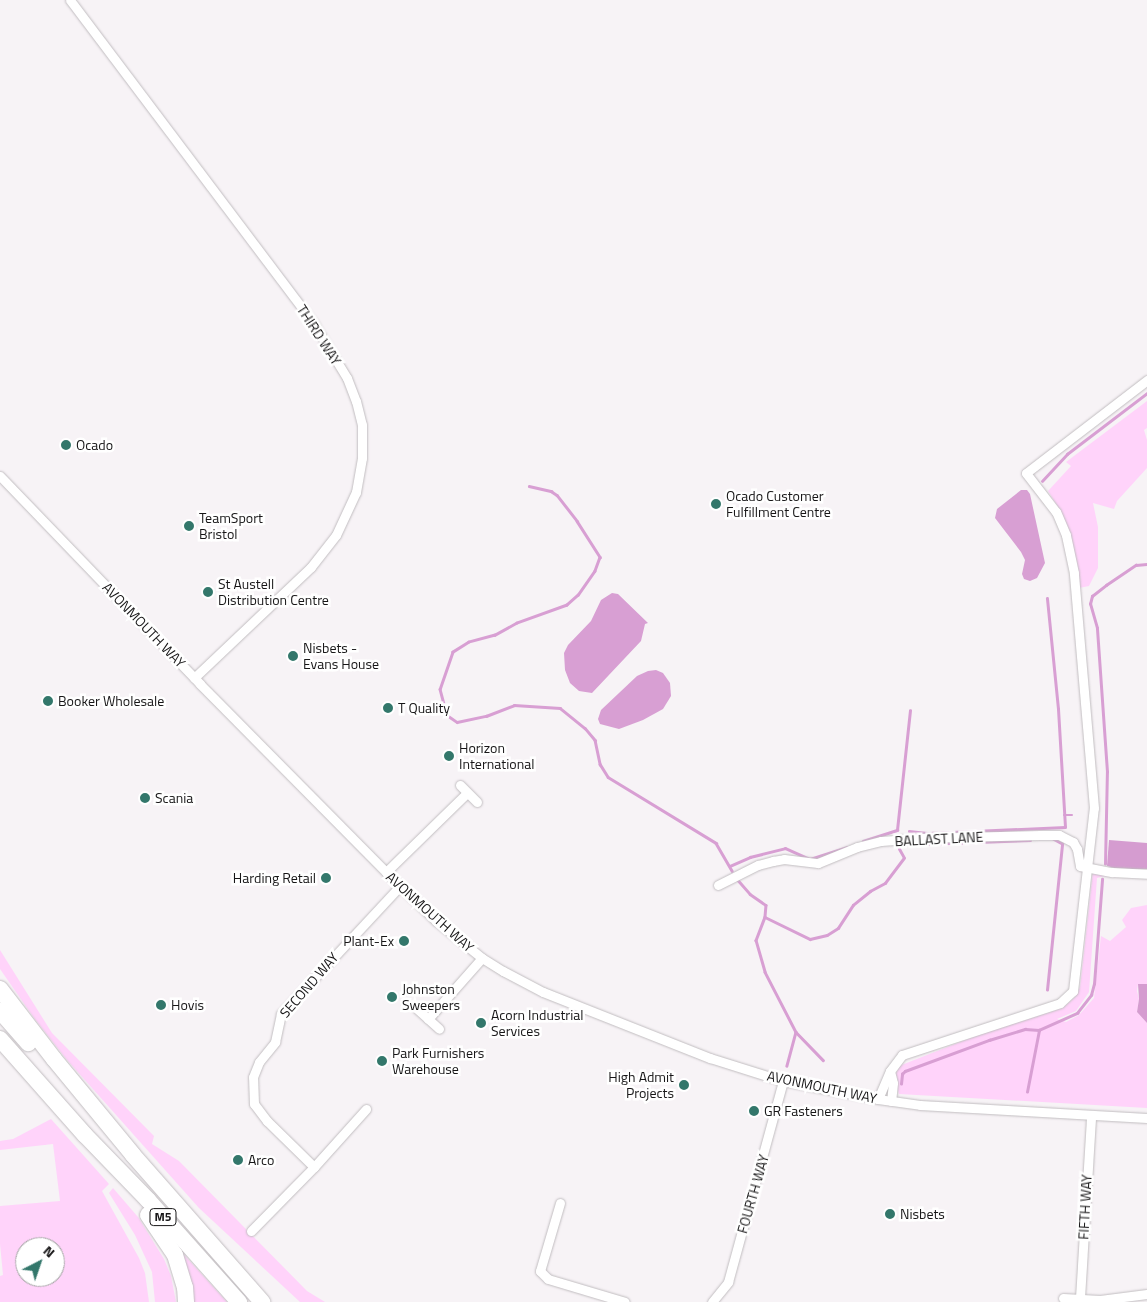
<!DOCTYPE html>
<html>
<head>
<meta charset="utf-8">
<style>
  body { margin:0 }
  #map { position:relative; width:1147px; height:1302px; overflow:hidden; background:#f7f3f6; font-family:"Titillium Web",sans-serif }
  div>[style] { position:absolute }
  .green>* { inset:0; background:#ffd3fa }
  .forest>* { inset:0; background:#d59cd0 }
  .water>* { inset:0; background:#d89fd3 }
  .stream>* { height:2.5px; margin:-1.25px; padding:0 1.25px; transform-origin:1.25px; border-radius:1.25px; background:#d89fd3 }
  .roads { filter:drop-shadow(0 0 1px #c1bdc0) drop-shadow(0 0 1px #c1bdc0) }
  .street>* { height:9px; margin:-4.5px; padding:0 4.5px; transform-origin:4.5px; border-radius:4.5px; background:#fff }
  .highway>* { height:16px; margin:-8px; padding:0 8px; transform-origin:8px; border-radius:8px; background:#fff }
  .dots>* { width:14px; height:14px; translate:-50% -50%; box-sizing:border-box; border:2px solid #fff; border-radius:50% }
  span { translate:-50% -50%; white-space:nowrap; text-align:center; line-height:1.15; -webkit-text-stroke:5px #fff; paint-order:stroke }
  .shield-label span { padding:1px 4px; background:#fff; border:1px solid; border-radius:4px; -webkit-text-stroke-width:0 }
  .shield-label { font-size:12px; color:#171617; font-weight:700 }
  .street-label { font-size:14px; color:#171617 }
  .poi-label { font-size:14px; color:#171617 }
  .left { translate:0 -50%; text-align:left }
  .right { translate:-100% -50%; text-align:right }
  .north { position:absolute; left:15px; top:1237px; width:50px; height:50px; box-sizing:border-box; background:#fff; border:1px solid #a2a2a2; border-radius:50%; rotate:41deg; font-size:14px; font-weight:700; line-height:20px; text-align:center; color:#171617 }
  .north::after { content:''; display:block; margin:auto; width:18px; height:22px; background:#33776b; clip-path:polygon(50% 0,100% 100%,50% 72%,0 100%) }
</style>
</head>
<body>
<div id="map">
  <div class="green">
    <div style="clip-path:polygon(1147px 401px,1147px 428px,1144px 430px,1147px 440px,1147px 468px,1117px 501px,1114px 509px,1093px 503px,1098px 527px,1098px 568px,1089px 586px,1079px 588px,1074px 550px,1061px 512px,1048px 491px,1071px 466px,1066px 462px)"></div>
    <div style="clip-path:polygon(1093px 871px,1105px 874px,1105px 876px,1097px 878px,1089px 992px,1076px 1011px,1057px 1019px,1066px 1022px,1079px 1015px,1094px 998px,1101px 936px,1110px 941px,1126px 927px,1122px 920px,1131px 908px,1147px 905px,1147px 984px,1138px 984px,1137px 991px,1139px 999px,1137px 1012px,1147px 1023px,1147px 1108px,899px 1094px,896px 1084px,897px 1076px,895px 1076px,899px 1066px,978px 1035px,1063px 1008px,1076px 996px,1080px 987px)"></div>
    <div style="clip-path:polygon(0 950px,52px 1033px,154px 1136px,152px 1144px,179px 1161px,307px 1291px,325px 1302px,300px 1302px,199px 1208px,67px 1060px,34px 1018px,0 969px)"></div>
    <div style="clip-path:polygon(evenodd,51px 1119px,109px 1184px,102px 1191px,139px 1258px,145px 1273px,149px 1302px,0 1302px,0 1276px,3px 1275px,0 1244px,0 1206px,60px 1201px,53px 1144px,0 1150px,0 1141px,13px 1139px,51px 1119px,25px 1247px,55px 1247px,55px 1277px,25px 1277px,25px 1247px)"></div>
    <div style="clip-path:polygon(113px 1188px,138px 1217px,164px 1259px,171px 1276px,176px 1302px,155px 1302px,152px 1272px,135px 1235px,109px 1193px)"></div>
    <div style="clip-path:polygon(177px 1247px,227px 1302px,192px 1302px)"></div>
  </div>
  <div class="forest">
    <div style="clip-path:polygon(1109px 840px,1147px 843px,1147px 869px,1118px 869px,1107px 866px)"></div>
    <div style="clip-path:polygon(1138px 984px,1147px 984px,1147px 1023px,1137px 1012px,1139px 999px)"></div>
  </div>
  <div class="water">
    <div style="clip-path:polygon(1021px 490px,1027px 490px,1030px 494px,1045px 563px,1037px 578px,1030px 581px,1024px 579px,1022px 574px,1025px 560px,1021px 552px,995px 518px,997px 509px)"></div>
    <div style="clip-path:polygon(612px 593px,618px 594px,648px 623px,645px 624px,641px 641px,592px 693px,579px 691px,570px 683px,565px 670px,564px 653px,568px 645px,591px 621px,601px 600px)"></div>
    <div style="clip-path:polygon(656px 670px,663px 673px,670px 683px,671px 696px,663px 709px,643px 720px,619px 729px,600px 724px,598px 719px,601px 710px,637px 676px,648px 671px)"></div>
  </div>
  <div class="stream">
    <div style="left:1042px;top:481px;width:37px;rotate:-47deg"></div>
    <div style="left:1067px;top:454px;width:101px;rotate:-37.3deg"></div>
    <div style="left:529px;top:486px;width:23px;rotate:13deg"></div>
    <div style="left:551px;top:491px;width:7px;rotate:34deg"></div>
    <div style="left:557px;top:495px;width:33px;rotate:52deg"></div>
    <div style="left:577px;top:521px;width:43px;rotate:57.4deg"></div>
    <div style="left:600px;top:557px;width:15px;rotate:110deg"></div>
    <div style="left:595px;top:571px;width:29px;rotate:125deg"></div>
    <div style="left:578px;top:595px;width:15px;rotate:138deg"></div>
    <div style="left:567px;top:605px;width:53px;rotate:160.2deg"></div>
    <div style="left:517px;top:623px;width:25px;rotate:151deg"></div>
    <div style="left:495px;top:635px;width:27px;rotate:165deg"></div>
    <div style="left:469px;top:642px;width:19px;rotate:148deg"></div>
    <div style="left:453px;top:652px;width:39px;rotate:109deg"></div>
    <div style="left:440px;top:689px;width:27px;rotate:75deg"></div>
    <div style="left:447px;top:715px;width:12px;rotate:35deg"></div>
    <div style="left:457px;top:722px;width:30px;rotate:-12deg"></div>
    <div style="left:486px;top:716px;width:30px;rotate:-21deg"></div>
    <div style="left:514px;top:705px;width:46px;rotate:3.7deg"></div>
    <div style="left:560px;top:708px;width:32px;rotate:39deg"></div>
    <div style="left:585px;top:728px;width:16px;rotate:50deg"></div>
    <div style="left:595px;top:740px;width:25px;rotate:78deg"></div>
    <div style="left:600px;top:764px;width:15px;rotate:58deg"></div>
    <div style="left:608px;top:777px;width:127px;rotate:31.4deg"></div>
    <div style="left:716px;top:843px;width:32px;rotate:60deg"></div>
    <div style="left:1064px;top:815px;width:8px"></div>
    <div style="left:909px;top:831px;width:20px;rotate:6deg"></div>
    <div style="left:929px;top:833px;width:136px;rotate:-2.5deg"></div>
    <div style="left:1065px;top:827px;width:118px;rotate:-93.4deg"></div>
    <div style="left:1058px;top:709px;width:111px;rotate:-95.7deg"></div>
    <div style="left:863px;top:841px;width:36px;rotate:-18deg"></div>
    <div style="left:897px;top:830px;width:120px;rotate:-83.8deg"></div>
    <div style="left:922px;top:844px;width:108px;rotate:-2.1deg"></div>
    <div style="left:1105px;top:864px;width:92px;rotate:-88.8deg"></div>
    <div style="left:1107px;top:772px;width:144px;rotate:-94deg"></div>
    <div style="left:1097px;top:628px;width:25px;rotate:-106deg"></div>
    <div style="left:1090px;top:604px;width:8px;rotate:-76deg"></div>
    <div style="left:1092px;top:596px;width:18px;rotate:-38deg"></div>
    <div style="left:1106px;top:585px;width:36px;rotate:-34deg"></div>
    <div style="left:1136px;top:565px;width:11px;rotate:-5deg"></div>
    <div style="left:730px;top:866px;width:22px;rotate:-24deg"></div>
    <div style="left:750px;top:857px;width:36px;rotate:-14deg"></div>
    <div style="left:785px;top:848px;width:27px;rotate:24deg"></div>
    <div style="left:810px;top:859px;width:38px;rotate:-18deg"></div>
    <div style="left:738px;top:880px;width:18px;rotate:49deg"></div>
    <div style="left:750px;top:894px;width:19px;rotate:35deg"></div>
    <div style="left:766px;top:905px;width:12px;rotate:95deg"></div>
    <div style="left:765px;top:917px;width:25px;rotate:111deg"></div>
    <div style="left:756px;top:940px;width:33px;rotate:74deg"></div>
    <div style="left:765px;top:972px;width:68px;rotate:62.7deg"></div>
    <div style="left:796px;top:1032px;width:35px;rotate:105deg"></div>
    <div style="left:765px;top:917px;width:50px;rotate:26.1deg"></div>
    <div style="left:810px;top:939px;width:17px;rotate:-13deg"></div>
    <div style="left:827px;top:935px;width:13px;rotate:-32deg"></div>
    <div style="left:838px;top:928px;width:27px;rotate:-57deg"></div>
    <div style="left:853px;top:905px;width:22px;rotate:-39deg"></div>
    <div style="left:870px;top:891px;width:17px;rotate:-28deg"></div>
    <div style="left:885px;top:883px;width:31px;rotate:-53deg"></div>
    <div style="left:904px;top:858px;width:10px;rotate:-119deg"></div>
    <div style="left:1047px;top:990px;width:147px;rotate:-84.1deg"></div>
    <div style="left:1062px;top:844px;width:10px;rotate:-151deg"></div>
    <div style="left:796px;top:1032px;width:39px;rotate:46deg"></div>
    <div style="left:901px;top:1084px;width:10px;rotate:-84deg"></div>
    <div style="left:902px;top:1074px;width:4px;rotate:-45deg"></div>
    <div style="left:905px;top:1071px;width:90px;rotate:-20.3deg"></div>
    <div style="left:989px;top:1040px;width:38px;rotate:-17deg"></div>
    <div style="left:1025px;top:1029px;width:14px;rotate:4deg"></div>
    <div style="left:1039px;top:1030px;width:42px;rotate:-24.1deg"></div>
    <div style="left:1077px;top:1013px;width:23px;rotate:-52deg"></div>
    <div style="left:1091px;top:995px;width:11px;rotate:-75deg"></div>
    <div style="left:1094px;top:984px;width:105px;rotate:-85.6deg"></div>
    <div style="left:1027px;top:1092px;width:63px;rotate:-79deg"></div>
  </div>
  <div class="roads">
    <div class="street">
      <div style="left:70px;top:0;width:406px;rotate:53deg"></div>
      <div style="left:314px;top:324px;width:63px;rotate:58.6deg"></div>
      <div style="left:347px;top:378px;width:25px;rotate:69deg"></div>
      <div style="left:356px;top:401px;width:25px;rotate:76deg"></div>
      <div style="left:362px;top:425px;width:33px;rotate:90deg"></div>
      <div style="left:362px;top:458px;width:35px;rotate:100deg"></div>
      <div style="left:356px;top:492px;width:47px;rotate:114.9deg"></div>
      <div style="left:336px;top:535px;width:41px;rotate:128deg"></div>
      <div style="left:311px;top:567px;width:161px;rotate:136.5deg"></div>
      <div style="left:0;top:476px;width:289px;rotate:46.1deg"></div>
      <div style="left:200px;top:684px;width:284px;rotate:45.3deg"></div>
      <div style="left:400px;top:886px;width:50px;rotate:44.2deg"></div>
      <div style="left:436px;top:921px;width:59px;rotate:38.8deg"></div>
      <div style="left:482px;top:958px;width:25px;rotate:32deg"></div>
      <div style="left:503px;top:971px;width:45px;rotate:27.7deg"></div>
      <div style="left:543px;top:992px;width:180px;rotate:21.6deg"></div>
      <div style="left:710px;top:1058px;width:77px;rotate:17.5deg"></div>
      <div style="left:783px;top:1081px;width:97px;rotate:10.7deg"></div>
      <div style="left:878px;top:1099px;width:42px;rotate:8.1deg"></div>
      <div style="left:920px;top:1105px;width:227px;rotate:3.3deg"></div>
      <div style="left:460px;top:785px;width:24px;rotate:45deg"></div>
      <div style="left:386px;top:872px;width:113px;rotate:-44.3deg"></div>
      <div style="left:718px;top:885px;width:45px;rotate:-26.6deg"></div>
      <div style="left:758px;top:865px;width:16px;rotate:-15deg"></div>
      <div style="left:773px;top:861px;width:11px;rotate:-10deg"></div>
      <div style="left:784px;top:859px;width:34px;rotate:7deg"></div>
      <div style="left:818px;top:863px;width:42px;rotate:-22.3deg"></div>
      <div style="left:857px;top:847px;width:25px;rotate:-14deg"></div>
      <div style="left:881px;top:841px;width:40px;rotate:-4.3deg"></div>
      <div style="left:921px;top:838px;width:119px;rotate:-1.4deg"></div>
      <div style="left:1040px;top:835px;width:19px"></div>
      <div style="left:1059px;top:835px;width:16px;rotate:27deg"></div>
      <div style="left:1073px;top:842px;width:8px;rotate:60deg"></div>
      <div style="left:1077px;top:849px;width:17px;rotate:80deg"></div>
      <div style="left:1080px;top:866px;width:33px;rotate:11deg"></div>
      <div style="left:1112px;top:872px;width:35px;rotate:3deg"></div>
      <div style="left:416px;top:1008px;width:31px;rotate:42deg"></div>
      <div style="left:428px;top:1019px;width:81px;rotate:-48.5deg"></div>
      <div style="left:890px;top:1071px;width:20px;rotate:-53deg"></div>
      <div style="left:902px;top:1055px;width:166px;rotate:-18.2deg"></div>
      <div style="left:1060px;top:1003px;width:18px;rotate:-43deg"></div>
      <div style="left:1073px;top:991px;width:184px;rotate:-83.5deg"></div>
      <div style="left:1094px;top:808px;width:236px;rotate:-94.9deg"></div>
      <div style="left:1074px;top:573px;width:39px;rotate:-102deg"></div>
      <div style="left:1066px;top:535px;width:25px;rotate:-113deg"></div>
      <div style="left:1056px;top:512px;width:49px;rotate:-127.6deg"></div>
      <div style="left:1026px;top:473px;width:153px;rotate:-37.5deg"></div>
      <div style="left:878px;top:1099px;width:30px;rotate:-67deg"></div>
      <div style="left:890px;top:1071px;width:12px;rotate:76deg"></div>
      <div style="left:893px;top:1083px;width:18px;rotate:96deg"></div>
      <div style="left:314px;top:1167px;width:78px;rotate:-48.1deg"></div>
      <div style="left:560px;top:1203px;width:71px;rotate:106.4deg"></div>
      <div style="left:540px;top:1271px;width:11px;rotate:45deg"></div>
      <div style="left:548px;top:1279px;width:80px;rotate:16.6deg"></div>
      <div style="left:251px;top:1231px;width:90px;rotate:-45.5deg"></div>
      <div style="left:314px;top:1167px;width:66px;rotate:-135.6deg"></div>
      <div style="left:267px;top:1121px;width:21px;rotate:-127deg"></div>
      <div style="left:254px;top:1104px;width:27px;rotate:-92deg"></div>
      <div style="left:253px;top:1077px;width:16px;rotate:-68deg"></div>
      <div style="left:259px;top:1062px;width:26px;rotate:-51deg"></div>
      <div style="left:275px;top:1042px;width:29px;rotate:-78deg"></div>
      <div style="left:281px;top:1014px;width:175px;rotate:-47.1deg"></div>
      <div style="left:1063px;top:1298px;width:37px;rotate:3deg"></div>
      <div style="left:1100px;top:1300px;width:47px;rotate:-7.3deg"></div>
      <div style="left:1080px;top:1298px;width:182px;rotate:-86.5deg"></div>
      <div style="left:712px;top:1302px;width:26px;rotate:-51deg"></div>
      <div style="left:728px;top:1282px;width:208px;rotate:-74.7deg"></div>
    </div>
    <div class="highway">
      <div style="left:0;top:989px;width:88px;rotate:52.4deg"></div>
      <div style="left:54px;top:1059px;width:124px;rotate:50.5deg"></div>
      <div style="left:133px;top:1155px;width:196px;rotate:48.7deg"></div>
      <div style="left:0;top:1011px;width:43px;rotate:48.8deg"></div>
      <div style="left:0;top:1039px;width:128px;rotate:48.5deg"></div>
      <div style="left:85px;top:1135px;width:91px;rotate:45.9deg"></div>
      <div style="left:148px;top:1200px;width:137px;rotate:48.3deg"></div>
      <div style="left:148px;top:1215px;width:48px;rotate:56deg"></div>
      <div style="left:175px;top:1255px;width:34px;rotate:73deg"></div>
      <div style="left:185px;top:1287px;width:15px;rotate:86deg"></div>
    </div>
  </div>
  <div class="dots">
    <div style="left:66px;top:445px;background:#33776b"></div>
    <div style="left:716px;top:504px;background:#33776b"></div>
    <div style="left:189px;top:526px;background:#33776b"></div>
    <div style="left:208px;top:592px;background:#33776b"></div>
    <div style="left:293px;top:656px;background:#33776b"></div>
    <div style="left:48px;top:701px;background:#33776b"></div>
    <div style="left:388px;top:708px;background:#33776b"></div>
    <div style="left:449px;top:756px;background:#33776b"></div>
    <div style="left:145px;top:798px;background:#33776b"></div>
    <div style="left:326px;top:878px;background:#33776b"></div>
    <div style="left:404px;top:941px;background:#33776b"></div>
    <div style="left:392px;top:997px;background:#33776b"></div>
    <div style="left:161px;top:1005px;background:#33776b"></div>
    <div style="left:481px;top:1023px;background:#33776b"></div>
    <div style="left:382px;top:1061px;background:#33776b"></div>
    <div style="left:684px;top:1085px;background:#33776b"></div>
    <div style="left:754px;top:1111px;background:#33776b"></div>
    <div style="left:238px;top:1160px;background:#33776b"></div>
    <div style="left:890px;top:1214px;background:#33776b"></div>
  </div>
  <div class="shield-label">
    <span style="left:163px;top:1217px">M5</span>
  </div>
  <div class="street-label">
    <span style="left:319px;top:335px;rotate:57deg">THIRD WAY</span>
    <span style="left:144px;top:625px;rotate:46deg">AVONMOUTH WAY</span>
    <span style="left:939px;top:839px;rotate:-3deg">BALLAST LANE</span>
    <span style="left:430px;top:912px;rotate:42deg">AVONMOUTH WAY</span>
    <span style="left:309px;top:985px;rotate:-49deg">SECOND WAY</span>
    <span style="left:822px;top:1087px;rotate:12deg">AVONMOUTH WAY</span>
    <span style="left:753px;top:1194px;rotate:-74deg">FOURTH WAY</span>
    <span style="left:1085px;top:1207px;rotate:-87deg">FIFTH WAY</span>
  </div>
  <div class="poi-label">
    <span class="left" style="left:76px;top:445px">Ocado</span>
    <span class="left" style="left:726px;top:504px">Ocado Customer<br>Fulfillment Centre</span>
    <span class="left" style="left:199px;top:526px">TeamSport<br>Bristol</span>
    <span class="left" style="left:218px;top:592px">St Austell<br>Distribution Centre</span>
    <span class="left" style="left:303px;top:656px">Nisbets -<br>Evans House</span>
    <span class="left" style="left:58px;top:701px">Booker Wholesale</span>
    <span class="left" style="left:398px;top:708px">T Quality</span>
    <span class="left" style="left:459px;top:756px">Horizon<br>International</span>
    <span class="left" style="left:155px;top:798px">Scania</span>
    <span class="right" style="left:316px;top:878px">Harding Retail</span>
    <span class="right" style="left:394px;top:941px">Plant-Ex</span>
    <span class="left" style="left:402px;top:997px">Johnston<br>Sweepers</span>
    <span class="left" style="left:171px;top:1005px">Hovis</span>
    <span class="left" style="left:491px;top:1023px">Acorn Industrial<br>Services</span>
    <span class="left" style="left:392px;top:1061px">Park Furnishers<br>Warehouse</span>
    <span class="right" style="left:674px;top:1085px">High Admit<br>Projects</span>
    <span class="left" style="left:764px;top:1111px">GR Fasteners</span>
    <span class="left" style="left:248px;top:1160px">Arco</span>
    <span class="left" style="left:900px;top:1214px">Nisbets</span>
  </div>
  <div class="north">N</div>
</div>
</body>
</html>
